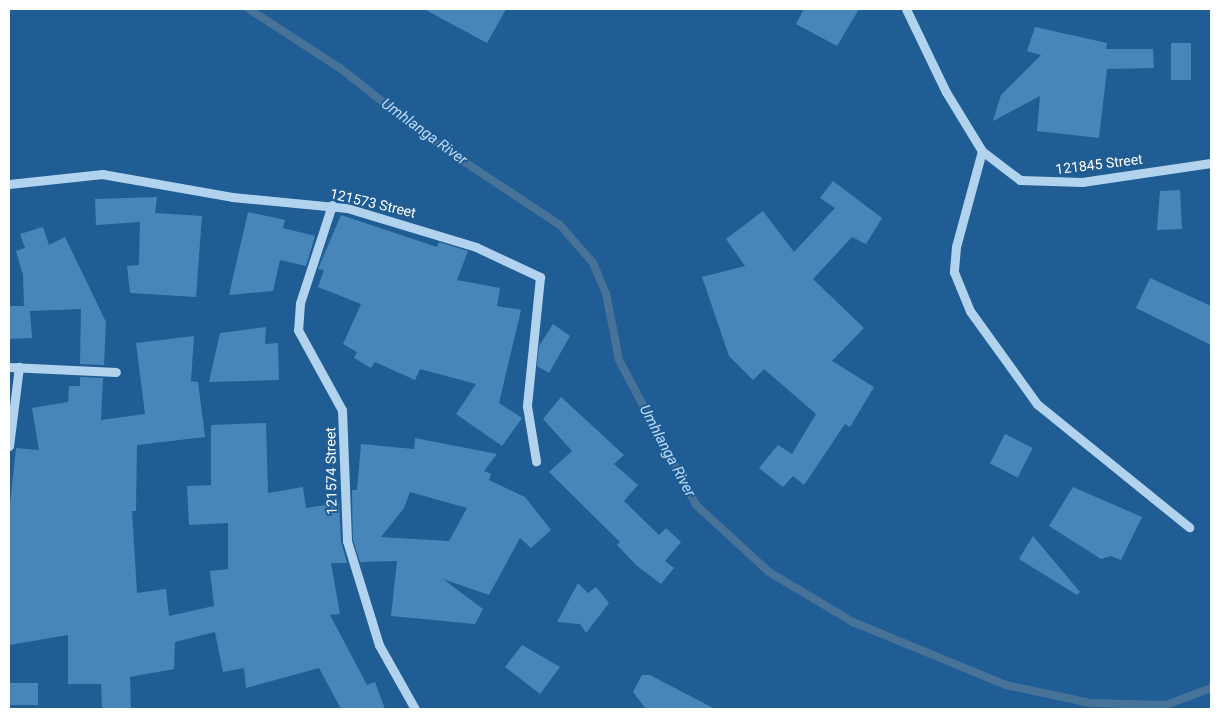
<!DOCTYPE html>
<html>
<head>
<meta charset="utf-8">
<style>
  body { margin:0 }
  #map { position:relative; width:1220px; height:718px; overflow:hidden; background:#1f5d94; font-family:Roboto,sans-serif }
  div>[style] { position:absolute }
  .stream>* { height:8px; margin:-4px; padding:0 4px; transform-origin:4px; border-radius:4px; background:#487399 }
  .building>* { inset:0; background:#4886ba; transform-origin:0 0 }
  .minor>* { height:9px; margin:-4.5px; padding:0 4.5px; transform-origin:4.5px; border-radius:4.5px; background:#b2d3ee }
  span { translate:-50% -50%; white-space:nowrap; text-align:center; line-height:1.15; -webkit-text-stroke:4px #1f5d94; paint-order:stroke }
  .street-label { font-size:14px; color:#fff }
  .water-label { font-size:15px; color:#bedcf5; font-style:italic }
  .frame { position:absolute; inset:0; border:10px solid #fff; pointer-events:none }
</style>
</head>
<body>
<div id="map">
  <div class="stream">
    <div style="left:249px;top:9px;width:108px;rotate:33deg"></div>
    <div style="left:340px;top:68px;width:115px;rotate:38.3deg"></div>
    <div style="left:430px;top:139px;width:156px;rotate:33.5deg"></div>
    <div style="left:560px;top:225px;width:50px;rotate:49deg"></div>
    <div style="left:593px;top:263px;width:33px;rotate:67deg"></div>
    <div style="left:606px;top:293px;width:68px;rotate:79deg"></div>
    <div style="left:619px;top:360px;width:164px;rotate:62deg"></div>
    <div style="left:696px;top:505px;width:99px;rotate:42.5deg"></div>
    <div style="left:769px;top:572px;width:98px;rotate:30.8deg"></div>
    <div style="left:853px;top:622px;width:165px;rotate:22.4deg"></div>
    <div style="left:1006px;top:685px;width:86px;rotate:12.1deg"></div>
    <div style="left:1090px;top:703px;width:76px;rotate:1.5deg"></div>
    <div style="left:1166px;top:705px;width:48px;rotate:-20.7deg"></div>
  </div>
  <div class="building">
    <div style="clip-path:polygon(424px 9px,506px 9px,487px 43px)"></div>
    <div style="clip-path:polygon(804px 9px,859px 9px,837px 46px,796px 24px)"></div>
    <div style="clip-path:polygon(1035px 27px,1107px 43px,1106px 49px,1153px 49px,1154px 68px,1107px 69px,1099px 138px,1037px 131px,1040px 96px,993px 121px,1001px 95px,1041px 55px,1027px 51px)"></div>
    <div style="left:1171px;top:43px;width:20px;height:37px"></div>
    <div style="clip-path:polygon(833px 181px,882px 218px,866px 244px,852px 237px,813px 279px,864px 328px,832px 361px,874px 387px,850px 427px,845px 424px,804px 485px,793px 476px,783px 487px,759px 468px,778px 445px,792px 454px,816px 414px,764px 369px,753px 380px,729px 356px,702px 277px,745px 266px,726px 239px,763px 211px,794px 252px,835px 208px,820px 198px)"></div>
    <div style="clip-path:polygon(1180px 190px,1182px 229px,1157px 230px,1160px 191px)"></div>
    <div style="clip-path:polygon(157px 197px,155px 213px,202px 216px,196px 297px,130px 293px,127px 266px,139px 265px,140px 222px,96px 225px,95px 199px)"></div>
    <div style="clip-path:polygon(248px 212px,285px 220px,283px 228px,315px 236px,306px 266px,280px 260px,273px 291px,229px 295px)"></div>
    <div style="clip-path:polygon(341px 215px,437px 247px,439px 242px,468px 251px,457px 280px,500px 288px,497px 306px,521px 310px,499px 403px,522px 418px,502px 446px,456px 414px,476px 384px,420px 369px,415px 380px,375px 362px,371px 368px,354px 358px,357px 352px,343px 344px,361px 304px,318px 287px,324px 270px,318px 269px)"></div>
    <div style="clip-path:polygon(43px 227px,49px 245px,65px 237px,106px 322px,104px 365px,80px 364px,81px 309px,30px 311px,32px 338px,9px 339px,9px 306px,24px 306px,23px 275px,16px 251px,25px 248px,20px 234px)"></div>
    <div style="clip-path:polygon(1150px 278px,1211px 306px,1211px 345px,1136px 308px)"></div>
    <div style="clip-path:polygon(553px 324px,570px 336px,549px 373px,537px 366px,539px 346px)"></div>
    <div style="clip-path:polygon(266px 327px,265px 344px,278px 343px,279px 380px,209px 382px,220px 333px)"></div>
    <div style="clip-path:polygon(194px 336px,191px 381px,198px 382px,205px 437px,137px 445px,136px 511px,132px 511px,137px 593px,166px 589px,169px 616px,214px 606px,210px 571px,228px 569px,228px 523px,189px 525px,187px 486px,211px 485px,211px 425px,266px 423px,268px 493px,303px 487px,306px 508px,339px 503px,341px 541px,347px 563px,331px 563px,340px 614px,330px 615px,367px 685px,375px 682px,385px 709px,341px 709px,319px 668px,246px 688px,244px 668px,223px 672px,215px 632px,175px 642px,174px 669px,130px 677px,131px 709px,102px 709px,101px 684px,68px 684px,68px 635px,9px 645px,9px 515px,16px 448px,39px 450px,32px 408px,68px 402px,69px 386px,80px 386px,80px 377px,103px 378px,101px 420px,145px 414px,136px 343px)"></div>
    <div style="clip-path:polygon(561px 397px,624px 455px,614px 464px,638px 485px,624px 501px,659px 535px,666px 528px,681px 542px,665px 561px,674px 568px,661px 584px,636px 565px,617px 545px,620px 542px,549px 472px,572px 451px,543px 419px)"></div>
    <div style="left:1005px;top:434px;width:31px;height:33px;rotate:27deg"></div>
    <div style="clip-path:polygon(evenodd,415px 438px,497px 454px,484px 471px,491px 474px,489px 480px,525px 497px,551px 530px,531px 548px,520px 538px,489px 595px,443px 579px,483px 609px,475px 624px,391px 616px,397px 561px,360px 562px,353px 540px,352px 495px,352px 490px,357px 490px,361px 444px,414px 449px,415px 438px,410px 492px,467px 508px,449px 541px,381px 537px,404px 508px,410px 492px)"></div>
    <div style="clip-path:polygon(1073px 487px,1142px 517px,1121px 560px,1111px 556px,1101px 559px,1049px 526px)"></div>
    <div style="clip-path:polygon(1033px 536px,1080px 592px,1077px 595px,1019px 559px)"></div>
    <div style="clip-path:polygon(578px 583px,588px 593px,596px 587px,609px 603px,586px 633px,580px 624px,557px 622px)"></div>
    <div style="clip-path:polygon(522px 645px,560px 667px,540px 694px,505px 667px)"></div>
    <div style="clip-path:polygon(642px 675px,650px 675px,715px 709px,646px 709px,633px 692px)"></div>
    <div style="left:9px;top:683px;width:29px;height:22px"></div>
  </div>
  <div class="minor">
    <div style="left:906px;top:9px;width:92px;rotate:64.3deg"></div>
    <div style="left:946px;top:92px;width:69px;rotate:58.6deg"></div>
    <div style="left:982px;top:151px;width:48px;rotate:37.3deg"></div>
    <div style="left:1020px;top:180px;width:62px;rotate:1.8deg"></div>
    <div style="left:1082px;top:182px;width:130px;rotate:-8.4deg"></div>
    <div style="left:982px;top:151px;width:99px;rotate:105.2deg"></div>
    <div style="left:956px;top:247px;width:25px;rotate:95deg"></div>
    <div style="left:954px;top:272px;width:42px;rotate:67.7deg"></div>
    <div style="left:970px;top:311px;width:115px;rotate:54.2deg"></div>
    <div style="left:1037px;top:404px;width:196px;rotate:39deg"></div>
    <div style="left:9px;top:184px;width:94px;rotate:-6.1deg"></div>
    <div style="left:102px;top:174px;width:132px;rotate:10deg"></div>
    <div style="left:232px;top:197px;width:116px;rotate:5.5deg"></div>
    <div style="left:347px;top:208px;width:135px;rotate:16.8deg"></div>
    <div style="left:476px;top:247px;width:71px;rotate:25.1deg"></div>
    <div style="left:540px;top:277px;width:130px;rotate:95.8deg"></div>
    <div style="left:527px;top:406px;width:56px;rotate:80.7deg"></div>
    <div style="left:332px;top:205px;width:103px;rotate:108.1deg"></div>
    <div style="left:300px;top:303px;width:27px;rotate:94deg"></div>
    <div style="left:298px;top:330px;width:91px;rotate:61.2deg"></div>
    <div style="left:342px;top:410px;width:131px;rotate:87.8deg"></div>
    <div style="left:347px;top:541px;width:109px;rotate:72.9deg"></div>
    <div style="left:379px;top:645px;width:73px;rotate:60.6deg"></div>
    <div style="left:9px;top:367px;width:107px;rotate:2.7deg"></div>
    <div style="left:9px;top:446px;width:80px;rotate:-82.8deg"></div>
  </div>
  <div class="street-label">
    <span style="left:1099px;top:164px;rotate:-7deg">121845 Street</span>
    <span style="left:373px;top:203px;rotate:13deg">121573 Street</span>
    <span style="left:331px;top:471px;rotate:-91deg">121574 Street</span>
  </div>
  <div class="water-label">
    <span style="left:424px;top:132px;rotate:36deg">Umhlanga River</span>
    <span style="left:667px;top:451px;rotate:62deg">Umhlanga River</span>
  </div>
  <div class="frame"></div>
</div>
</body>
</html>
